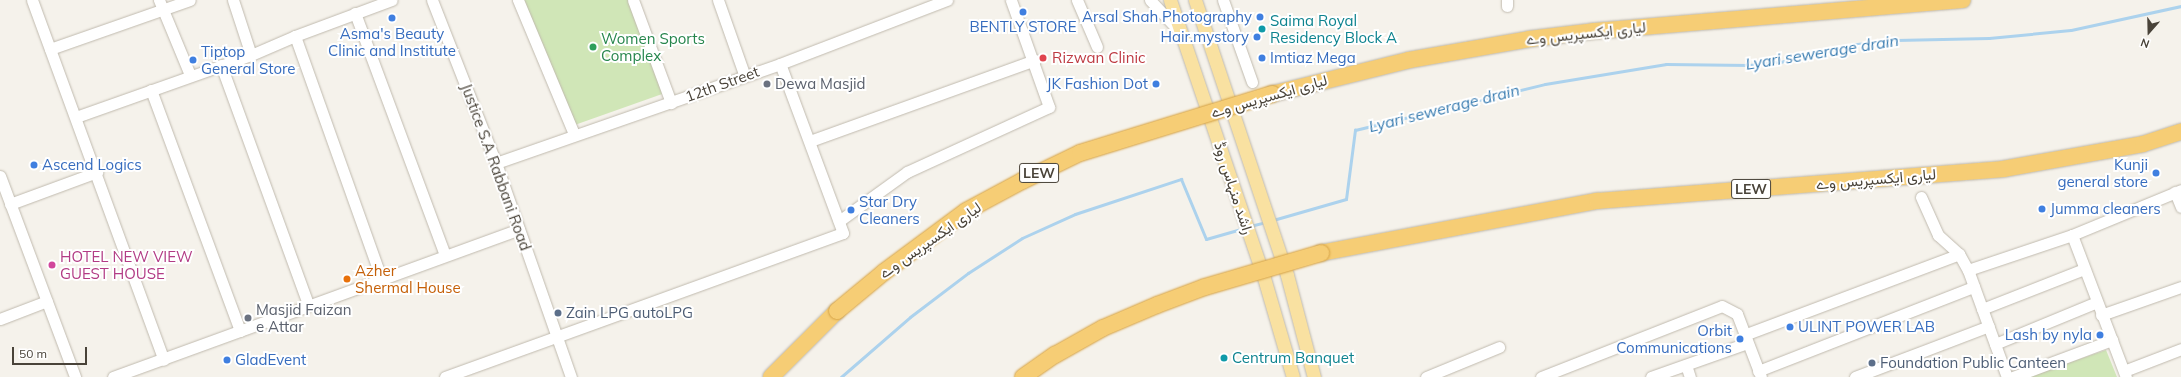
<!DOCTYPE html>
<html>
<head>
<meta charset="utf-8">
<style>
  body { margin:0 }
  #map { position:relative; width:2181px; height:377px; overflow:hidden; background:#f5f2eb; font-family:Mulish,Vazirmatn,sans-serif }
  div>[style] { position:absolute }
  .green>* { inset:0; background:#d0e6b7 }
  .stream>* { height:3px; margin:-1.5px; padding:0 1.5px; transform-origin:1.5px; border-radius:1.5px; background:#acd2ed }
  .roads { filter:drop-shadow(0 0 1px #c0baae) drop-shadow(0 0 1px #c0baae) }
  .minor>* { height:11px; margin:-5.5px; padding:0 5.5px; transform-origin:5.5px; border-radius:5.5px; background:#fff }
  .major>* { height:13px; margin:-6.5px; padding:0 6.5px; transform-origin:6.5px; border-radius:6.5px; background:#f9e1a1 }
  .highway>* { height:16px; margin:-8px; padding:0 8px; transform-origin:8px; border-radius:8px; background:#f6cd75 }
  .bridges { filter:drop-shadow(0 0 1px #d5a245) drop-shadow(0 0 1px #d5a245) }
  .highway-bridge>* { height:16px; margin:-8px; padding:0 8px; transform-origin:8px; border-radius:8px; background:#f6cd75 }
  .dots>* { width:11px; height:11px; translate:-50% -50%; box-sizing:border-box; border:2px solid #fff; border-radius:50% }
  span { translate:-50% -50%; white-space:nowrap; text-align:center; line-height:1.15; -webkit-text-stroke:4px #fff; paint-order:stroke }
  .shield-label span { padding:1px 3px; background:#fff; border:1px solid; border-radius:3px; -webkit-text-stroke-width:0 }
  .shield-label { font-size:14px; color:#494339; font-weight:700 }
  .shop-label { font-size:15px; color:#366cbe }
  .right { translate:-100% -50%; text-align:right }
  .left { translate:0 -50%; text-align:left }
  .culture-label { font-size:15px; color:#0d838f }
  .street-label { font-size:15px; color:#494339 }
  .leisure-label { font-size:15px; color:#27864d }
  .health-label { font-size:15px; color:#be3a42 }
  .worship-label { font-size:15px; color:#5b616d }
  .hotel-label { font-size:15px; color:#b23c85 }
  .food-label { font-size:15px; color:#c56008 }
  .service-label { font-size:15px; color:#4e5e75 }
  .water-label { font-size:16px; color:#377bb0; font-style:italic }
  .north { position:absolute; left:2129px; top:12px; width:40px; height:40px; -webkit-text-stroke:3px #fff; paint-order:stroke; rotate:200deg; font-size:11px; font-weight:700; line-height:16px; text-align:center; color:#494339 }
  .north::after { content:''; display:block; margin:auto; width:14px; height:18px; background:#494339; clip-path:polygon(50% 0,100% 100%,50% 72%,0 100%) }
  .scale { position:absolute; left:12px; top:347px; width:75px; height:18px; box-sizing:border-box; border:2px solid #494339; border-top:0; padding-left:5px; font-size:12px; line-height:14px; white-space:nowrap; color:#494339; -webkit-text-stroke:3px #fff; paint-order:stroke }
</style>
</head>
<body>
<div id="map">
  <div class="green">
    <div style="clip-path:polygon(522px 0,629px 0,665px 93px,569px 127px)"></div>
    <div style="clip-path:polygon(2106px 350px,2117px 377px,2027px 377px)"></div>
  </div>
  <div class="stream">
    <div style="left:1273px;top:220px;width:76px;rotate:-16deg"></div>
    <div style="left:1346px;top:199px;width:70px;rotate:-82.6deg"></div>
    <div style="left:1355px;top:130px;width:195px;rotate:-13.6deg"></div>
    <div style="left:1545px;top:84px;width:123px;rotate:-9.4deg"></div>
    <div style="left:1666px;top:64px;width:83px;rotate:0.7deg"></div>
    <div style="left:1749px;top:65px;width:31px;rotate:-6deg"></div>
    <div style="left:1780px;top:62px;width:79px;rotate:-13.2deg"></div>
    <div style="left:1857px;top:44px;width:39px;rotate:-6deg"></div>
    <div style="left:1896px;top:40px;width:93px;rotate:-1.2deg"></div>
    <div style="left:1989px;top:38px;width:82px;rotate:-5.6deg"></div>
    <div style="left:2071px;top:30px;width:113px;rotate:-12.3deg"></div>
    <div style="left:1250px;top:226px;width:16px;rotate:-14deg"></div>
    <div style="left:841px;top:377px;width:91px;rotate:-41deg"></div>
    <div style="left:910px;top:317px;width:73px;rotate:-37.2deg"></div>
    <div style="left:968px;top:273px;width:64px;rotate:-32.9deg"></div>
    <div style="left:1022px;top:238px;width:58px;rotate:-24.4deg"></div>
    <div style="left:1075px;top:214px;width:112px;rotate:-18.3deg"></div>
    <div style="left:1181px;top:179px;width:65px;rotate:67.4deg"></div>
    <div style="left:1206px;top:239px;width:40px;rotate:-16deg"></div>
  </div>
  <div class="roads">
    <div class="minor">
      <div style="left:32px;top:0;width:383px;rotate:69.9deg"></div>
      <div style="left:159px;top:0;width:81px;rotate:67.5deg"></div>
      <div style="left:233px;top:0;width:58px;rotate:71.9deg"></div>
      <div style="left:432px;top:0;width:175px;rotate:68.6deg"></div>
      <div style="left:496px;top:163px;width:227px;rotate:70.7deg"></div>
      <div style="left:518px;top:0;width:145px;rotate:67.3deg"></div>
      <div style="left:633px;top:0;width:110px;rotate:69.7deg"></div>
      <div style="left:718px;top:0;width:78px;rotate:70.6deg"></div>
      <div style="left:1077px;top:0;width:51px;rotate:66.9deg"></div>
      <div style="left:1150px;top:0;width:44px;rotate:46.8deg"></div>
      <div style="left:1223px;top:0;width:87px;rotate:70.5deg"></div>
      <div style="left:1507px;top:0;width:6px;rotate:90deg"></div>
      <div style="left:355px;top:13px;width:258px;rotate:69.6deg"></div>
      <div style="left:295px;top:36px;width:257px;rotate:70.4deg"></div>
      <div style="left:50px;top:49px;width:148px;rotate:-19.3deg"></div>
      <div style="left:221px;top:65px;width:254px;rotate:70deg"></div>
      <div style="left:151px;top:90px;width:257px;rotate:69.7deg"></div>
      <div style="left:76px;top:117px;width:186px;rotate:-19.5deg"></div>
      <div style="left:251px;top:55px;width:48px;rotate:-23.4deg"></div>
      <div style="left:295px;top:36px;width:103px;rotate:-20.4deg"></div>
      <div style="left:810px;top:141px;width:239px;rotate:-19.8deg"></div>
      <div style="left:496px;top:163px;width:301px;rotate:-19.2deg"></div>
      <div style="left:780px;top:64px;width:179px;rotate:-21deg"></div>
      <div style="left:0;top:176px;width:215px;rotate:69.5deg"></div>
      <div style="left:2175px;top:192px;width:16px;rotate:68deg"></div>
      <div style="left:1921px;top:197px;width:42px;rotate:65.9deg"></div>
      <div style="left:1938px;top:235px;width:28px;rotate:42deg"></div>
      <div style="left:1959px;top:254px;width:18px;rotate:61deg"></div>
      <div style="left:1968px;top:270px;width:114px;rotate:70deg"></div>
      <div style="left:10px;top:204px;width:93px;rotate:-20.2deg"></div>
      <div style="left:839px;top:221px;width:84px;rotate:-35.8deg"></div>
      <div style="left:907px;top:172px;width:156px;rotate:-24.6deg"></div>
      <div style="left:1049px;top:107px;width:114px;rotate:-109.6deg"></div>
      <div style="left:2072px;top:235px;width:152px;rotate:69.2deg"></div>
      <div style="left:1968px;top:270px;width:110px;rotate:-18.6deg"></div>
      <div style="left:2072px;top:235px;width:118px;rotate:-22.4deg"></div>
      <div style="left:1982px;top:309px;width:110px;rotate:-21.4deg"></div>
      <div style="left:2101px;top:315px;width:85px;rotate:-19.3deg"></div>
      <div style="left:0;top:319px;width:50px;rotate:-21deg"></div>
      <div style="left:1744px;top:335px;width:230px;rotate:-20.6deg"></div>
      <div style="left:1995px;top:344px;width:110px;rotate:-22.4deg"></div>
      <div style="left:1686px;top:365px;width:13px;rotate:72deg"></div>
      <div style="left:1758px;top:371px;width:232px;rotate:-21.3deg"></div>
      <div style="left:2124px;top:371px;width:61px;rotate:-21.1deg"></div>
      <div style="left:113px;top:377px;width:432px;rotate:-20deg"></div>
      <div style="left:445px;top:377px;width:423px;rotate:-19.9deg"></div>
      <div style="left:843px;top:233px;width:180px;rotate:-110.4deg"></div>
      <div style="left:1426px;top:377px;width:79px;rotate:-22.3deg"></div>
      <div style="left:1541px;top:377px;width:194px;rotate:-21.4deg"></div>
      <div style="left:1722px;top:306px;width:17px;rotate:28deg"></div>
      <div style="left:1737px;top:314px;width:67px;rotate:69.1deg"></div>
      <div style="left:1651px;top:377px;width:102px;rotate:-19.5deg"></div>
      <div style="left:1855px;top:377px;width:143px;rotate:-20.8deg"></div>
      <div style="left:2013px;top:377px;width:106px;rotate:-20.5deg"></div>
    </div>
    <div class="major">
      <div style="left:1170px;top:0;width:293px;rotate:71.3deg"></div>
      <div style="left:1264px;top:278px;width:103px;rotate:73.7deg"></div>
      <div style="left:1195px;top:0;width:290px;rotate:71.5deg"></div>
      <div style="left:1287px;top:275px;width:106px;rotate:75.2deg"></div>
    </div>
    <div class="highway">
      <div style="left:1272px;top:94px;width:141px;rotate:-13.9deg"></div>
      <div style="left:1409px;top:60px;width:122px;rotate:-9.9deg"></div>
      <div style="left:1529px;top:39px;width:65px;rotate:-7deg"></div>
      <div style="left:1594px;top:31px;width:370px;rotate:-4.8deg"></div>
      <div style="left:1321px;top:253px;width:281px;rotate:-10.7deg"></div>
      <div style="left:1597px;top:201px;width:407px;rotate:-4.5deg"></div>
      <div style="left:2003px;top:169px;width:142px;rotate:-10.1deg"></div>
      <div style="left:2143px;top:144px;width:40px;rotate:-18deg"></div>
      <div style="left:771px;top:377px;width:93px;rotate:-45deg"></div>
    </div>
  </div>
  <div class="bridges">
    <div class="highway-bridge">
      <div style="left:837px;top:311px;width:61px;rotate:-39.7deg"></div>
      <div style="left:884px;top:272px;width:102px;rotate:-36.6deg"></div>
      <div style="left:966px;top:211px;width:64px;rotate:-28.2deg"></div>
      <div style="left:1022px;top:181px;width:64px;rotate:-25.8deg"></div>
      <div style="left:1080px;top:153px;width:201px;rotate:-17.1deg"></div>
      <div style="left:1023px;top:377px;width:39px;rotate:-35deg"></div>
      <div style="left:1055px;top:355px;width:55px;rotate:-29.4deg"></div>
      <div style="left:1103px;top:328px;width:59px;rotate:-23.1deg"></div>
      <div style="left:1157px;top:305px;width:51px;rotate:-20.6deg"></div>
      <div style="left:1205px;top:287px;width:121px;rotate:-16.3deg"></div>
    </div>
  </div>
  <div class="dots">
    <div style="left:1023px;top:12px;background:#3f7fe0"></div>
    <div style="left:1260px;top:17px;background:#3f7fe0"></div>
    <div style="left:392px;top:18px;background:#3f7fe0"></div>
    <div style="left:1262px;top:29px;background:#0f9aa8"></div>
    <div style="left:1257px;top:37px;background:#3f7fe0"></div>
    <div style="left:593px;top:47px;background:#2e9e5b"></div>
    <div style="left:1043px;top:58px;background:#e0444e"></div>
    <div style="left:1262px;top:58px;background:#3f7fe0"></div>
    <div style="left:193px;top:60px;background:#3f7fe0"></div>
    <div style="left:767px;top:84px;background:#6b7280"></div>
    <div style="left:1156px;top:84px;background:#3f7fe0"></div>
    <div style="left:34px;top:165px;background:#3f7fe0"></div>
    <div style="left:2156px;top:173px;background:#3f7fe0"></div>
    <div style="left:2042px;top:209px;background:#3f7fe0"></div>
    <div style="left:851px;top:210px;background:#3f7fe0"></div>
    <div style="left:52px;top:265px;background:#d1479c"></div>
    <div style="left:347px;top:279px;background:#e8710a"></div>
    <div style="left:558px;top:313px;background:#5c6f8a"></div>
    <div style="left:248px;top:318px;background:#6b7280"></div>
    <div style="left:1790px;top:327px;background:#3f7fe0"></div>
    <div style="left:2100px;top:335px;background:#3f7fe0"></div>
    <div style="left:1740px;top:339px;background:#3f7fe0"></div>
    <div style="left:1224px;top:358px;background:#0f9aa8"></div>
    <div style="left:227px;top:360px;background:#3f7fe0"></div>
    <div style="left:1872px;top:363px;background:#5c6f8a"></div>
  </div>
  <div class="shield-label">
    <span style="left:1039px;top:173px">LEW</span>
    <span style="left:1751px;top:189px">LEW</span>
  </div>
  <div class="shop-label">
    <span class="right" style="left:1252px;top:17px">Arsal Shah Photography</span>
    <span style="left:1023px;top:27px">BENTLY STORE</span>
    <span style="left:392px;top:42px">Asma's Beauty<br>Clinic and Institute</span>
    <span class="right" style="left:1249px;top:37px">Hair.mystory</span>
    <span class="left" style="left:201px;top:60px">Tiptop<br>General Store</span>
    <span class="left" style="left:1270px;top:58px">Imtiaz Mega</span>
    <span class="right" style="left:1148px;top:84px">JK Fashion Dot</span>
    <span class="right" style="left:2148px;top:173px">Kunji<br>general store</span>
    <span class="left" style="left:42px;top:165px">Ascend Logics</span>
    <span class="left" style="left:859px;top:210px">Star Dry<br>Cleaners</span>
    <span class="left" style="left:2050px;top:209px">Jumma cleaners</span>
    <span class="left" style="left:1798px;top:327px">ULINT POWER LAB</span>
    <span class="right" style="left:1732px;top:339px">Orbit<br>Communications</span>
    <span class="right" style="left:2092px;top:335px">Lash by nyla</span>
    <span class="left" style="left:235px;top:360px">GladEvent</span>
  </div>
  <div class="culture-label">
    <span class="left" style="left:1270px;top:29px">Saima Royal<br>Residency Block A</span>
    <span class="left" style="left:1232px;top:358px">Centrum Banquet</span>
  </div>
  <div class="street-label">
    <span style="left:1586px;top:33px;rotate:-6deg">لیاری ایکسپریس وے</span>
    <span style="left:722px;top:84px;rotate:-20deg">12th Street</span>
    <span style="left:1269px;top:96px;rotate:-16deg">لیاری ایکسپریس وے</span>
    <span style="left:496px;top:167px;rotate:70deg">Justice S.A Rabbani Road</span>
    <span style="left:1876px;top:179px;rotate:-5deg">لیاری ایکسپریس وے</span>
    <span style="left:1234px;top:188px;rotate:72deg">راشد منہاس روڈ</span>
    <span style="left:930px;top:240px;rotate:-35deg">لیاری ایکسپریس وے</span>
  </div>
  <div class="leisure-label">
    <span class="left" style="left:601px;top:47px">Women Sports<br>Complex</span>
  </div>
  <div class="health-label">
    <span class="left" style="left:1052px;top:58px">Rizwan Clinic</span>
  </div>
  <div class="worship-label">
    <span class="left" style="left:775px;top:84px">Dewa Masjid</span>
    <span class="left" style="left:256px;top:318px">Masjid Faizan<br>e Attar</span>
  </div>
  <div class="hotel-label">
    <span class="left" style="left:60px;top:265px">HOTEL NEW VIEW<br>GUEST HOUSE</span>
  </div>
  <div class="food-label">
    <span class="left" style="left:355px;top:279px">Azher<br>Shermal House</span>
  </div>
  <div class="service-label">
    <span class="left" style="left:566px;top:313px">Zain LPG autoLPG</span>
    <span class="left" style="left:1880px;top:363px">Foundation Public Canteen</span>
  </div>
  <div class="water-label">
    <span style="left:1822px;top:52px;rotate:-9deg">Lyari sewerage drain</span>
    <span style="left:1444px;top:108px;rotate:-14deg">Lyari sewerage drain</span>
  </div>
  <div class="north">N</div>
  <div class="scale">50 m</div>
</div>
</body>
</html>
